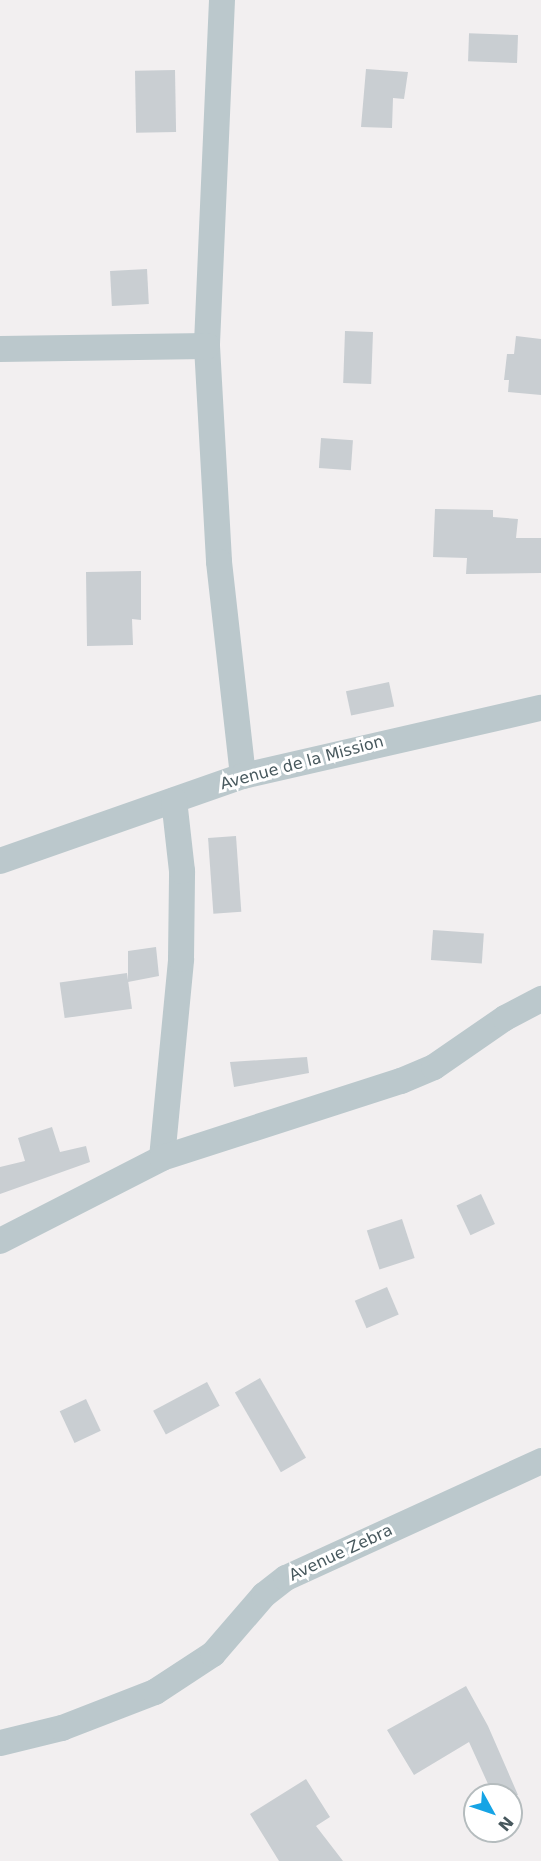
<!DOCTYPE html>
<html>
<head>
<meta charset="utf-8">
<style>
  body { margin:0 }
  #map { position:relative; width:541px; height:1861px; overflow:hidden; background:#f2eff0; font-family:"DejaVu Sans",sans-serif }
  div>[style] { position:absolute }
  .building>* { inset:0; background:#c9ced2; transform-origin:0 0 }
  .minor>* { height:26px; margin:-13px; padding:0 13px; transform-origin:13px; border-radius:13px; background:#bbc8cc }
  span { translate:-50% -50%; white-space:nowrap; text-align:center; line-height:1.15; -webkit-text-stroke:6px #fff; paint-order:stroke }
  .street-label { font-size:16px; color:#47585d }
  .north { position:absolute; left:463px; top:1783px; width:60px; height:60px; box-sizing:border-box; background:#fff; border:2px solid #b5bcbe; border-radius:50%; rotate:130deg; font-size:16px; font-weight:700; line-height:24px; text-align:center; color:#47585d }
  .north::after { content:''; display:block; margin:auto; width:21px; height:27px; background:#16a4e5; clip-path:polygon(50% 0,100% 100%,50% 72%,0 100%) }
</style>
</head>
<body>
<div id="map">
  <div class="building">
    <div style="left:518px;top:35px;width:28px;height:49px;rotate:92deg"></div>
    <div style="clip-path:polygon(366px 69px,408px 72px,404px 99px,393px 98px,392px 128px,361px 127px)"></div>
    <div style="left:175px;top:70px;width:62px;height:40px;rotate:89deg"></div>
    <div style="left:147px;top:269px;width:35px;height:37px;rotate:87deg"></div>
    <div style="left:345px;top:331px;width:28px;height:52px;rotate:2deg"></div>
    <div style="clip-path:polygon(516px 336px,541px 339px,541px 395px,508px 392px,509px 380px,504px 380px,507px 354px,514px 354px)"></div>
    <div style="left:321px;top:438px;width:32px;height:30px;rotate:4deg"></div>
    <div style="clip-path:polygon(435px 509px,493px 510px,493px 517px,518px 519px,516px 538px,541px 538px,541px 573px,466px 574px,467px 558px,433px 557px)"></div>
    <div style="clip-path:polygon(141px 571px,141px 620px,132px 619px,133px 645px,87px 646px,86px 572px)"></div>
    <div style="left:389px;top:682px;width:25px;height:44px;rotate:78deg"></div>
    <div style="left:236px;top:836px;width:76px;height:28px;rotate:86deg"></div>
    <div style="left:433px;top:930px;width:51px;height:30px;rotate:4deg"></div>
    <div style="clip-path:polygon(156px 947px,159px 976px,128px 982px,128px 951px)"></div>
    <div style="left:127px;top:973px;width:36px;height:68px;rotate:82deg"></div>
    <div style="clip-path:polygon(307px 1057px,309px 1073px,234px 1087px,230px 1062px)"></div>
    <div style="clip-path:polygon(52px 1127px,60px 1152px,86px 1146px,90px 1162px,0 1194px,0 1167px,25px 1161px,18px 1138px)"></div>
    <div style="left:481px;top:1194px;width:33px;height:27px;rotate:65deg"></div>
    <div style="left:402px;top:1219px;width:41px;height:37px;rotate:72deg"></div>
    <div style="left:387px;top:1287px;width:30px;height:35px;rotate:67deg"></div>
    <div style="left:260px;top:1378px;width:92px;height:29px;rotate:60deg"></div>
    <div style="left:207px;top:1382px;width:27px;height:61px;rotate:62deg"></div>
    <div style="left:86px;top:1399px;width:35px;height:29px;rotate:65deg"></div>
    <div style="clip-path:polygon(466px 1686px,488px 1726px,518px 1795px,493px 1795px,469px 1742px,414px 1775px,387px 1730px)"></div>
    <div style="clip-path:polygon(306px 1779px,330px 1817px,316px 1826px,343px 1861px,279px 1861px,250px 1814px)"></div>
  </div>
  <div class="minor">
    <div style="left:222px;top:0;width:346px;rotate:92.5deg"></div>
    <div style="left:207px;top:346px;width:216px;rotate:86.8deg"></div>
    <div style="left:219px;top:562px;width:215px;rotate:83.6deg"></div>
    <div style="left:0;top:349px;width:207px;rotate:-0.8deg"></div>
    <div style="left:0;top:861px;width:257px;rotate:-19.3deg"></div>
    <div style="left:243px;top:776px;width:306px;rotate:-12.9deg"></div>
    <div style="left:162px;top:1158px;width:200px;rotate:-84.5deg"></div>
    <div style="left:181px;top:959px;width:88px;rotate:-89.3deg"></div>
    <div style="left:182px;top:871px;width:71px;rotate:-96.4deg"></div>
    <div style="left:0;top:1241px;width:182px;rotate:-27.1deg"></div>
    <div style="left:162px;top:1158px;width:251px;rotate:-17.9deg"></div>
    <div style="left:401px;top:1081px;width:36px;rotate:-23deg"></div>
    <div style="left:434px;top:1067px;width:86px;rotate:-34.6deg"></div>
    <div style="left:505px;top:1018px;width:41px;rotate:-27.8deg"></div>
    <div style="left:0;top:1743px;width:64px;rotate:-13.6deg"></div>
    <div style="left:62px;top:1728px;width:100px;rotate:-21.2deg"></div>
    <div style="left:155px;top:1692px;width:69px;rotate:-33.2deg"></div>
    <div style="left:213px;top:1654px;width:78px;rotate:-49.2deg"></div>
    <div style="left:264px;top:1595px;width:28px;rotate:-38deg"></div>
    <div style="left:286px;top:1578px;width:281px;rotate:-24.6deg"></div>
  </div>
  <div class="street-label">
    <span style="left:302px;top:763px;rotate:-15deg">Avenue de la Mission</span>
    <span style="left:341px;top:1553px;rotate:-25deg">Avenue Zebra</span>
  </div>
  <div class="north">N</div>
</div>
</body>
</html>
